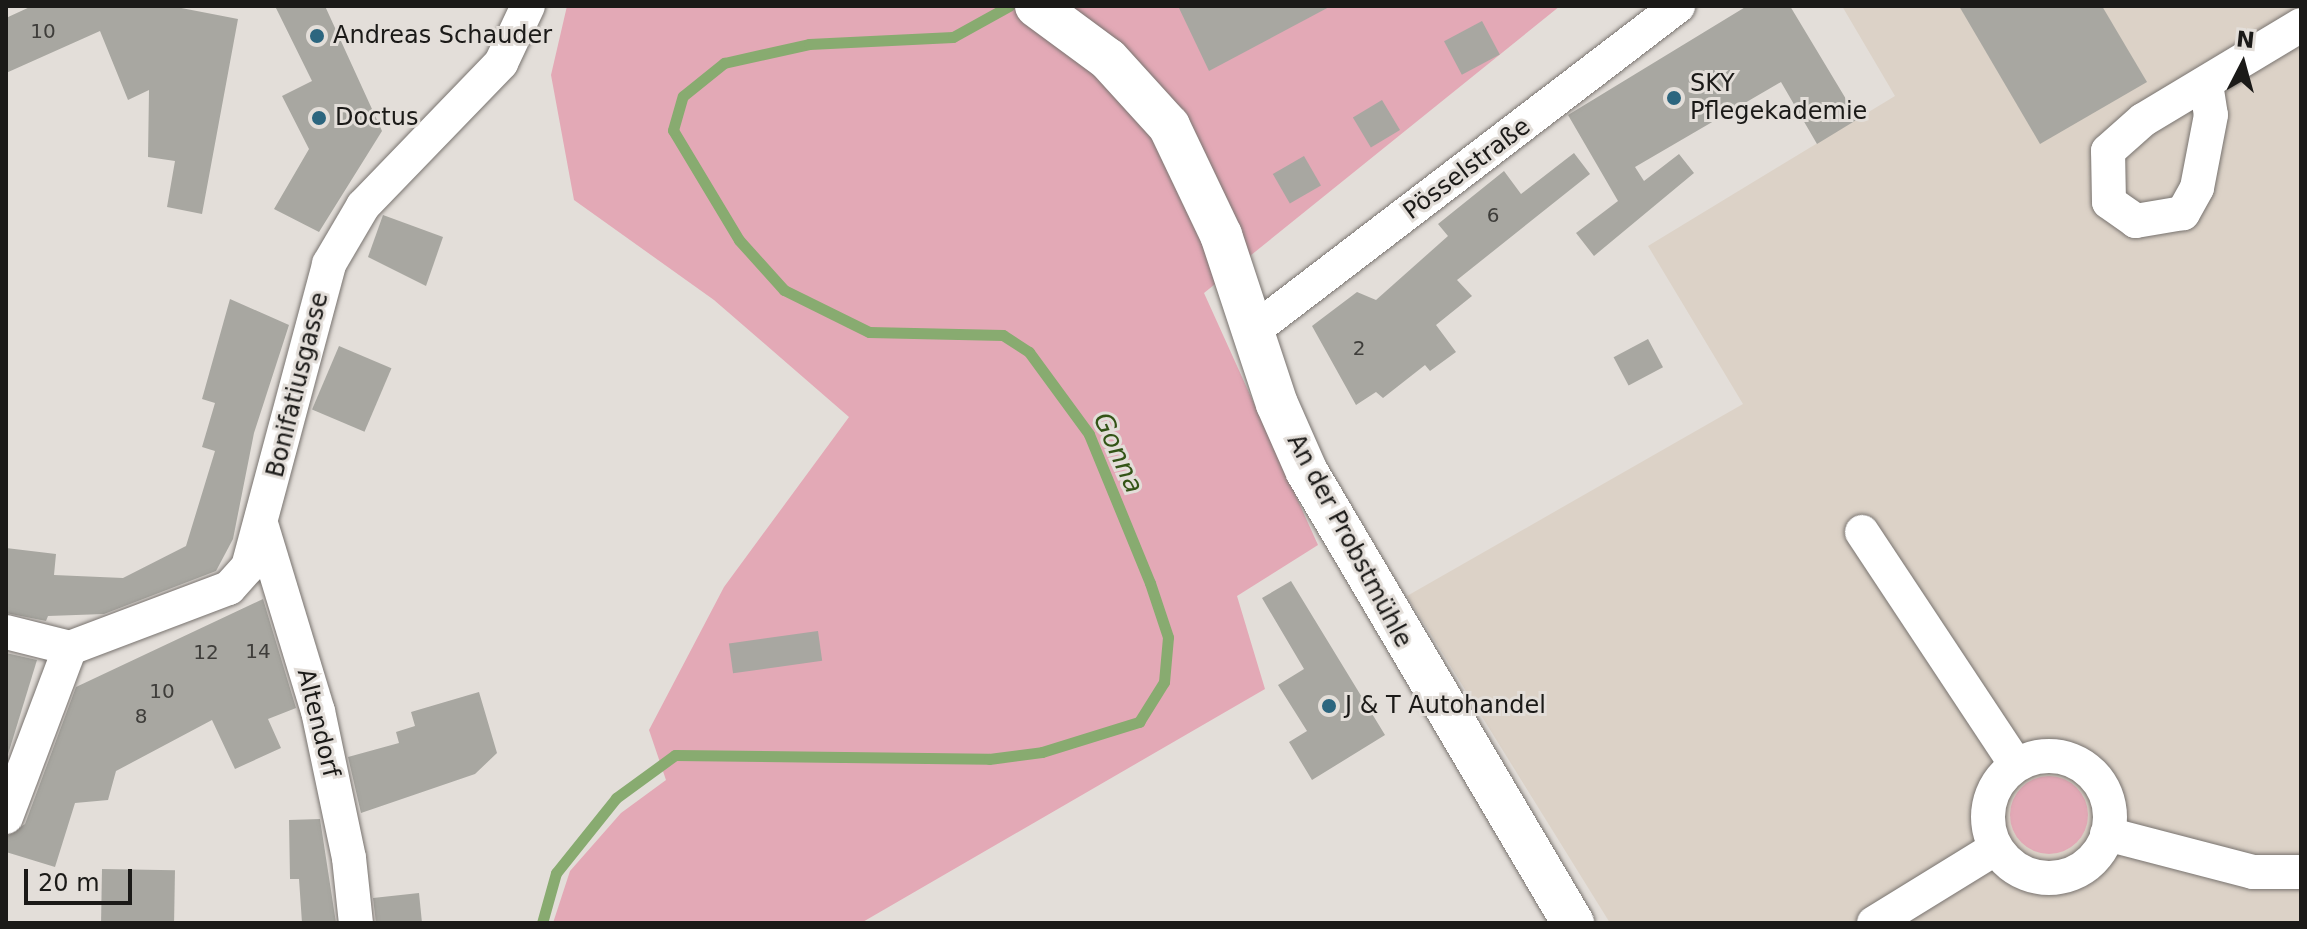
<!DOCTYPE html>
<html>
<head>
<meta charset="utf-8">
<style>
  body { margin:0 }
  #map { position:relative; width:2307px; height:929px; overflow:hidden; background:#e3ded9; font-family:"DejaVu Sans",sans-serif }
  div>[style] { position:absolute }
  .built>* { inset:0; background:#dcd2c7 }
  .green>* { inset:0; background:#e3a9b6 }
  .round { border-radius:50% }
  .stream>* { height:11px; margin:-5.5px; padding:0 5.5px; transform-origin:5.5px; border-radius:5.5px; background:#88ab70 }
  .building>* { inset:0; background:#a8a7a1; transform-origin:0 0 }
  .roads { filter:drop-shadow(0 0 2px #78736f) drop-shadow(0 0 2px #78736f) }
  .minor>* { height:34px; margin:-17px; padding:0 17px; transform-origin:17px; border-radius:17px; background:#fff }
  .minor>.ring { margin:-17px; padding:0; box-sizing:content-box; background:none; border:34px solid #fff; border-radius:50% }
  .tertiary>* { height:42px; margin:-21px; padding:0 21px; transform-origin:21px; border-radius:21px; background:#fff }
  .dots>* { width:22px; height:22px; translate:-50% -50%; box-sizing:border-box; border:4px solid #e3ded9; border-radius:50% }
  span { translate:-50% -50%; white-space:nowrap; text-align:center; line-height:1.15; -webkit-text-stroke:6px #e3ded9; paint-order:stroke }
  .number-label { font-size:20px; color:#3e3d3a }
  .number-label span { -webkit-text-stroke-width:0 }
  .poi-label { font-size:24px; color:#1b1a18 }
  .left { translate:0 -50%; text-align:left }
  .street-label { font-size:24px; color:#1b1a18 }
  .water-label { font-size:26px; color:#335417; font-style:italic }
  .frame { position:absolute; inset:0; border:8px solid #1b1a18; pointer-events:none }
  .north { position:absolute; left:2203px; top:24px; width:80px; height:80px; -webkit-text-stroke:6px #e3ded9; paint-order:stroke; rotate:6deg; font-size:22px; font-weight:700; line-height:32px; text-align:center; color:#1b1a18 }
  .north::after { content:''; display:block; margin:auto; width:28px; height:36px; background:#1b1a18; clip-path:polygon(50% 0,100% 100%,50% 72%,0 100%) }
  .scale { position:absolute; left:24px; top:869px; width:108px; height:36px; box-sizing:border-box; border:4px solid #1b1a18; border-top:0; padding-left:10px; font-size:24px; line-height:28px; white-space:nowrap; color:#1b1a18; -webkit-text-stroke:6px #e3ded9; paint-order:stroke }
</style>
</head>
<body>
<div id="map">
  <div class="built">
    <div style="clip-path:polygon(1842px 6px,2301px 6px,2301px 923px,1610px 923px,1407px 596px,1743px 404px,1648px 246px,1895px 96px)"></div>
  </div>
  <div class="green">
    <div style="clip-path:polygon(567px 6px,1560px 6px,1204px 293px,1318px 545px,1237px 596px,1265px 689px,861px 923px,553px 923px,570px 871px,621px 813px,666px 780px,649px 730px,724px 587px,849px 417px,714px 300px,574px 200px,551px 75px)"></div>
    <div class="round" style="left:2010px;top:776px;width:78px;height:78px"></div>
  </div>
  <div class="stream">
    <div style="left:542px;top:923px;width:52px;rotate:-74.4deg"></div>
    <div style="left:556px;top:873px;width:96px;rotate:-51.3deg"></div>
    <div style="left:616px;top:798px;width:73px;rotate:-36.1deg"></div>
    <div style="left:675px;top:755px;width:314px;rotate:0.7deg"></div>
    <div style="left:989px;top:759px;width:53px;rotate:-7.5deg"></div>
    <div style="left:1042px;top:752px;width:102px;rotate:-17.2deg"></div>
    <div style="left:1139px;top:722px;width:47px;rotate:-58deg"></div>
    <div style="left:1164px;top:682px;width:45px;rotate:-84.9deg"></div>
    <div style="left:1168px;top:637px;width:57px;rotate:-108.4deg"></div>
    <div style="left:1150px;top:583px;width:161px;rotate:-112.3deg"></div>
    <div style="left:1089px;top:434px;width:102px;rotate:-126.2deg"></div>
    <div style="left:1029px;top:352px;width:31px;rotate:-147deg"></div>
    <div style="left:1003px;top:335px;width:134px;rotate:-178.7deg"></div>
    <div style="left:869px;top:332px;width:95px;rotate:-153.7deg"></div>
    <div style="left:784px;top:290px;width:67px;rotate:-132deg"></div>
    <div style="left:739px;top:240px;width:128px;rotate:-121deg"></div>
    <div style="left:673px;top:130px;width:35px;rotate:-74deg"></div>
    <div style="left:683px;top:96px;width:53px;rotate:-38.8deg"></div>
    <div style="left:724px;top:63px;width:87px;rotate:-12.6deg"></div>
    <div style="left:809px;top:44px;width:144px;rotate:-2.8deg"></div>
    <div style="left:953px;top:37px;width:64px;rotate:-29deg"></div>
  </div>
  <div class="building">
    <div style="clip-path:polygon(32px 6px,171px 6px,238px 19px,202px 214px,167px 207px,175px 161px,148px 157px,149px 90px,128px 100px,100px 31px,6px 73px,6px 18px)"></div>
    <div style="clip-path:polygon(275px 6px,325px 6px,382px 131px,319px 232px,274px 209px,309px 149px,282px 96px,312px 81px)"></div>
    <div style="clip-path:polygon(1178px 6px,1331px 6px,1209px 71px)"></div>
    <div style="clip-path:polygon(1747px 6px,1790px 6px,1858px 119px,1817px 144px,1781px 82px,1635px 167px,1644px 181px,1679px 154px,1694px 173px,1594px 256px,1576px 233px,1618px 201px,1568px 115px)"></div>
    <div style="clip-path:polygon(1959px 6px,2102px 6px,2147px 82px,2040px 144px)"></div>
    <div style="left:1482px;top:21px;width:38px;height:43px;rotate:62deg"></div>
    <div style="left:1382px;top:100px;width:35px;height:34px;rotate:59deg"></div>
    <div style="clip-path:polygon(1574px 153px,1590px 174px,1457px 280px,1472px 296px,1436px 325px,1456px 352px,1430px 371px,1425px 365px,1383px 398px,1376px 392px,1356px 405px,1312px 326px,1357px 292px,1376px 300px,1448px 236px,1438px 224px,1504px 171px,1521px 194px)"></div>
    <div style="left:1304px;top:156px;width:34px;height:36px;rotate:60deg"></div>
    <div style="clip-path:polygon(383px 215px,443px 237px,426px 286px,368px 257px)"></div>
    <div style="clip-path:polygon(230px 299px,289px 325px,254px 433px,233px 539px,216px 571px,104px 614px,48px 616px,46px 621px,6px 613px,6px 548px,56px 554px,54px 575px,123px 578px,186px 546px,215px 451px,202px 447px,215px 403px,202px 399px)"></div>
    <div style="left:1648px;top:339px;width:32px;height:39px;rotate:62deg"></div>
    <div style="left:339px;top:346px;width:57px;height:69px;rotate:23deg"></div>
    <div style="clip-path:polygon(1291px 581px,1385px 735px,1312px 780px,1289px 742px,1307px 731px,1278px 685px,1304px 669px,1262px 598px)"></div>
    <div style="clip-path:polygon(263px 599px,296px 708px,268px 719px,281px 748px,235px 769px,212px 720px,116px 771px,108px 800px,75px 803px,55px 867px,6px 852px,6px 837px,25px 824px,76px 687px)"></div>
    <div style="left:818px;top:631px;width:30px;height:90px;rotate:82deg"></div>
    <div style="clip-path:polygon(6px 653px,37px 660px,6px 761px)"></div>
    <div style="clip-path:polygon(479px 692px,497px 753px,475px 774px,361px 813px,348px 757px,399px 743px,396px 732px,415px 726px,411px 712px)"></div>
    <div style="clip-path:polygon(320px 819px,336px 923px,302px 923px,299px 879px,290px 879px,289px 820px)"></div>
    <div style="left:102px;top:869px;width:73px;height:53px;rotate:1deg"></div>
    <div style="clip-path:polygon(419px 893px,422px 923px,376px 923px,373px 898px)"></div>
  </div>
  <div class="roads">
    <div class="minor">
      <div style="left:2206px;top:84px;width:31px;rotate:81deg"></div>
      <div style="left:2211px;top:115px;width:74px;rotate:100.9deg"></div>
      <div style="left:2197px;top:188px;width:29px;rotate:119deg"></div>
      <div style="left:2183px;top:213px;width:48px;rotate:170.3deg"></div>
      <div style="left:2136px;top:221px;width:33px;rotate:-145deg"></div>
      <div style="left:2109px;top:202px;width:51px;rotate:-91.1deg"></div>
      <div style="left:2108px;top:151px;width:47px;rotate:-41.5deg"></div>
      <div style="left:2143px;top:120px;width:184px;rotate:-31deg"></div>
      <div style="left:1254px;top:330px;width:534px;rotate:-37.39deg"></div>
      <div style="left:262px;top:527px;width:192px;rotate:73.1deg"></div>
      <div style="left:318px;top:711px;width:150px;rotate:78.1deg"></div>
      <div style="left:349px;top:858px;width:65px;rotate:83.9deg"></div>
      <div style="left:1862px;top:532px;width:279px;rotate:56.5deg"></div>
      <div style="left:6px;top:632px;width:66px;rotate:14deg"></div>
      <div style="left:70px;top:648px;width:170px;rotate:-20.7deg"></div>
      <div style="left:229px;top:588px;width:28px;rotate:-48deg"></div>
      <div style="left:248px;top:567px;width:314px;rotate:-75deg"></div>
      <div style="left:329px;top:264px;width:67px;rotate:-59.6deg"></div>
      <div style="left:363px;top:206px;width:199px;rotate:-46deg"></div>
      <div style="left:501px;top:63px;width:63px;rotate:-64.7deg"></div>
      <div class="ring" style="left:1988px;top:756px;width:88px;height:88px"></div>
      <div style="left:6px;top:817px;width:181px;rotate:-69.3deg"></div>
      <div style="left:2107px;top:834px;width:151px;rotate:14.6deg"></div>
      <div style="left:2253px;top:872px;width:48px"></div>
      <div style="left:1874px;top:923px;width:143px;rotate:-31.6deg"></div>
    </div>
    <div class="tertiary">
      <div style="left:1036px;top:6px;width:89px;rotate:36.4deg"></div>
      <div style="left:1108px;top:59px;width:91px;rotate:47.7deg"></div>
      <div style="left:1169px;top:126px;width:121px;rotate:64.5deg"></div>
      <div style="left:1221px;top:235px;width:178px;rotate:71.7deg"></div>
      <div style="left:1277px;top:404px;width:74px;rotate:66.2deg"></div>
      <div style="left:1307px;top:472px;width:524px;rotate:59.47deg"></div>
    </div>
  </div>
  <div class="dots">
    <div style="left:317px;top:36px;background:#2c667f"></div>
    <div style="left:1674px;top:98px;background:#2c667f"></div>
    <div style="left:319px;top:118px;background:#2c667f"></div>
    <div style="left:1329px;top:706px;background:#2c667f"></div>
  </div>
  <div class="number-label">
    <span style="left:43px;top:31px">10</span>
    <span style="left:1493px;top:215px">6</span>
    <span style="left:1359px;top:348px">2</span>
    <span style="left:258px;top:651px">14</span>
    <span style="left:206px;top:652px">12</span>
    <span style="left:162px;top:691px">10</span>
    <span style="left:141px;top:716px">8</span>
  </div>
  <div class="poi-label">
    <span class="left" style="left:333px;top:36px">Andreas Schauder</span>
    <span class="left" style="left:1690px;top:98px">SKY<br>Pflegekademie</span>
    <span class="left" style="left:335px;top:118px">Doctus</span>
    <span class="left" style="left:1345px;top:706px">J &amp; T Autohandel</span>
  </div>
  <div class="street-label">
    <span style="left:1467px;top:169px;rotate:-37deg">Pösselstraße</span>
    <span style="left:298px;top:385px;rotate:-76deg">Bonifatiusgasse</span>
    <span style="left:1349px;top:541px;rotate:62deg">An der Probstmühle</span>
    <span style="left:318px;top:723px;rotate:76deg">Altendorf</span>
  </div>
  <div class="water-label">
    <span style="left:1118px;top:453px;rotate:66deg">Gonna</span>
  </div>
  <div class="frame"></div>
  <div class="north">N</div>
  <div class="scale">20 m</div>
</div>
</body>
</html>
